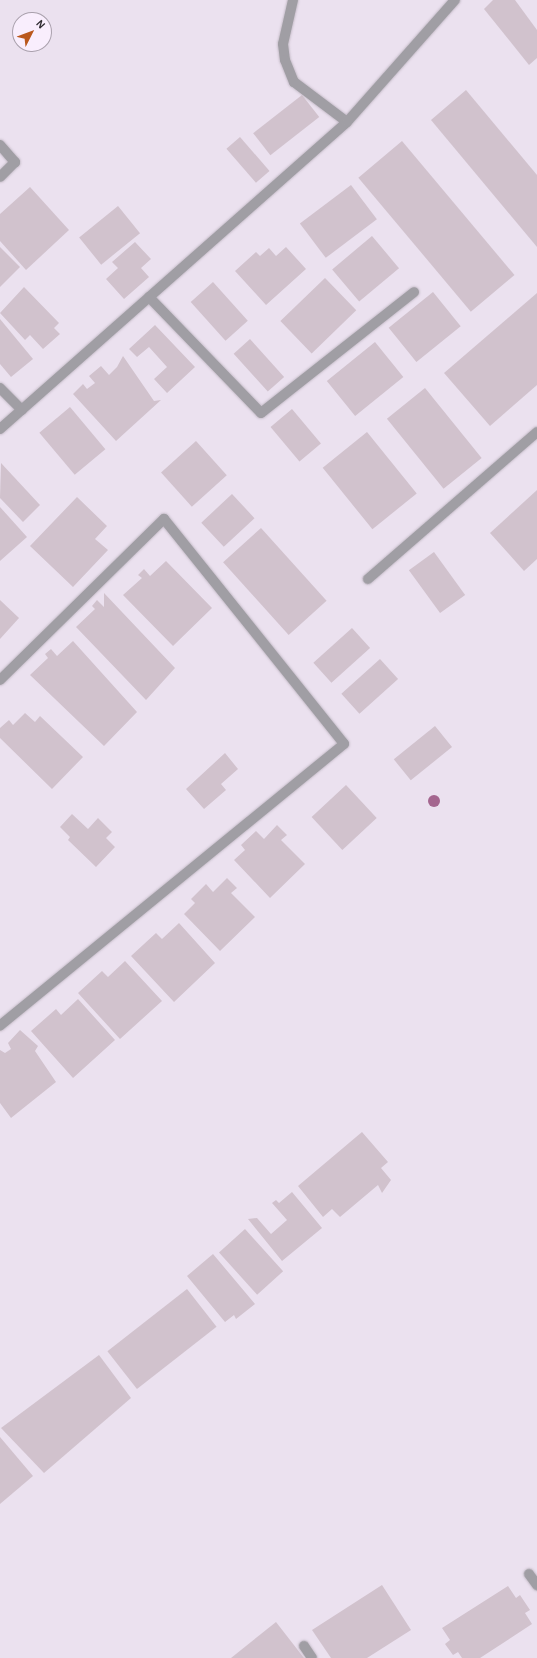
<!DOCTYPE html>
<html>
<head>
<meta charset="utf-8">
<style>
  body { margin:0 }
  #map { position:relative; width:537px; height:1658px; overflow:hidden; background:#ebe1ef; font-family:"Alegreya Sans",sans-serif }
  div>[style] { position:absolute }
  .building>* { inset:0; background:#d1c2cd; transform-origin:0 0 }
  .roads { filter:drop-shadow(0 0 1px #c6bdc9) drop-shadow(0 0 1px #c6bdc9) }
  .minor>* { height:10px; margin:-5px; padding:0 5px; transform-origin:5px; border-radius:5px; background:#a09ea4 }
  .tertiary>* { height:10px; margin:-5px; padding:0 5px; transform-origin:5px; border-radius:5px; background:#a09ea4 }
  .trees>* { width:12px; height:12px; margin:-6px; border-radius:50%; background:#a4668f }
  span { translate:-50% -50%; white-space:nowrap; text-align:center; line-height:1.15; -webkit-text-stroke:3px #f9eefd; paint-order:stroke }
  .north { position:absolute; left:12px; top:12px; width:40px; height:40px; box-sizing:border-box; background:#f9eefd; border:1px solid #a9a0ac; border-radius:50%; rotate:48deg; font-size:11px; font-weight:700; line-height:16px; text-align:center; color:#302c32 }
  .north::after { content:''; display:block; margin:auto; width:14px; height:18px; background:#ba581d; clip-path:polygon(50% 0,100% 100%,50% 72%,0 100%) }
</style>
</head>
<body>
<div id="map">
  <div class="building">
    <div style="clip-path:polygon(493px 0,515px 0,537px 30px,537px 58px,529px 65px,484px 9px)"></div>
    <div style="clip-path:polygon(466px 90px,537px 175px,537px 247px,431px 120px)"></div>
    <div style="left:302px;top:95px;width:28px;height:62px;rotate:52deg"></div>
    <div style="left:240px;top:137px;width:45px;height:18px;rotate:49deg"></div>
    <div style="left:402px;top:141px;width:175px;height:57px;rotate:50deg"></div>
    <div style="left:351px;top:185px;width:43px;height:64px;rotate:53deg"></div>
    <div style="clip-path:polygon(30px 187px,69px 230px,26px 270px,0 241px,0 214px)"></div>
    <div style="left:118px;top:206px;width:35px;height:50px;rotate:51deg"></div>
    <div style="left:372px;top:236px;width:42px;height:52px;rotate:50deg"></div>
    <div style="clip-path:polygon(135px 242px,151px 259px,141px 268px,149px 277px,124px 299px,106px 279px,118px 268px,112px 262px)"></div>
    <div style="clip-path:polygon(0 247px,20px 267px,0 287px)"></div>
    <div style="clip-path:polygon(286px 247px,306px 269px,266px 305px,235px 271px,256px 252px,260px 256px,269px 248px,276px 256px)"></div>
    <div style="left:325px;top:278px;width:45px;height:62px;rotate:46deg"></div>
    <div style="left:213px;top:282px;width:52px;height:30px;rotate:48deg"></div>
    <div style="clip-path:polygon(24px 287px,59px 323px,54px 328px,60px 334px,43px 349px,30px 335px,25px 340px,0 313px)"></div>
    <div style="left:433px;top:292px;width:44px;height:57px;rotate:51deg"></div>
    <div style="clip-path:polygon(537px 293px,537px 385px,490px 426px,444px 373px)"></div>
    <div style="clip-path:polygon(0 319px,33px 359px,11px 377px,0 364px)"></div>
    <div style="clip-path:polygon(155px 325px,195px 367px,167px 393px,154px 379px,167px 367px,149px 347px,137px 357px,129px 349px)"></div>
    <div style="left:250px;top:339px;width:51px;height:22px;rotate:48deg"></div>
    <div style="left:375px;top:342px;width:45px;height:62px;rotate:51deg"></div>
    <div style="clip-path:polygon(123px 356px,154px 401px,161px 400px,116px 441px,73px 394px,83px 384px,87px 389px,95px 383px,89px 376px,101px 366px,109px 375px,117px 367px)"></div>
    <div style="left:425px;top:388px;width:90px;height:49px;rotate:51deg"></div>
    <div style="left:70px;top:407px;width:55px;height:40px;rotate:50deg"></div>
    <div style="left:292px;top:409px;width:45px;height:28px;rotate:50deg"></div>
    <div style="left:367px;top:432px;width:79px;height:57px;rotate:51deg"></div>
    <div style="left:196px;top:441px;width:46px;height:47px;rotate:48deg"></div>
    <div style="clip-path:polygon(1px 463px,40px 505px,23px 522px,0 498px)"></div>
    <div style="clip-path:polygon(537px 490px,537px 559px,524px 571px,490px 533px)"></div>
    <div style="left:232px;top:494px;width:33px;height:42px;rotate:47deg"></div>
    <div style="clip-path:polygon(77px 497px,107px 526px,95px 539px,108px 550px,73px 587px,30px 546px)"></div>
    <div style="clip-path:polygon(0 507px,27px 537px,0 561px)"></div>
    <div style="left:261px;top:528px;width:98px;height:51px;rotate:48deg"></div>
    <div style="left:434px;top:552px;width:53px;height:31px;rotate:54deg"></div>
    <div style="clip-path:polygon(166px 561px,212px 608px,173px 646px,123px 595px,142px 578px,138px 575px,144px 569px,150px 576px)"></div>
    <div style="clip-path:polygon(104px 593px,175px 668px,146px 700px,76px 627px,95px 609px,92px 606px,97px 600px,104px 607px)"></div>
    <div style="clip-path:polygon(0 600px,19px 618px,0 639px)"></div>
    <div style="left:352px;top:628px;width:27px;height:52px;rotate:48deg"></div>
    <div style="clip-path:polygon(73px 641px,137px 712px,104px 746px,30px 675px,48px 658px,45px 654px,51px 649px,57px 656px)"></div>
    <div style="left:380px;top:659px;width:27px;height:52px;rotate:48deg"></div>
    <div style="clip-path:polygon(25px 713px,35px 722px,40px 716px,83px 757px,52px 789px,0 738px,0 728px,9px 720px,13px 725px)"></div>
    <div style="left:435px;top:726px;width:27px;height:53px;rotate:51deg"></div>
    <div style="clip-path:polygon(225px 753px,238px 769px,221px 784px,226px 790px,204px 809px,186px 789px)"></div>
    <div style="left:346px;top:785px;width:45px;height:47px;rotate:47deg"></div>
    <div style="clip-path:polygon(72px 814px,88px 829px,98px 818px,112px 832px,106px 838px,115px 847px,96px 867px,68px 840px,70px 837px,60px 827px)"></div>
    <div style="clip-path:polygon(277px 825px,287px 835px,281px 840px,305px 864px,270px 898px,234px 860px,245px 850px,241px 845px,256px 831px,264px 839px)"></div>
    <div style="clip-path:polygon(227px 878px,237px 888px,231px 893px,255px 917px,220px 951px,184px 914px,195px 903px,191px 899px,206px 884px,213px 892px)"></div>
    <div style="clip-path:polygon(179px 923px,215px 963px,174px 1002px,131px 956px,156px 933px,162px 939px)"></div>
    <div style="clip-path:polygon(125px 961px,162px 1001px,120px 1039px,78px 993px,102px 971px,108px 977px)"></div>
    <div style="clip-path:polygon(78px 999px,115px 1040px,73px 1078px,31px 1031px,56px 1009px,61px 1015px)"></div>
    <div style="clip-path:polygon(20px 1030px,38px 1046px,35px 1051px,56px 1082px,11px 1118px,0 1103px,0 1050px,5px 1053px,11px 1049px,8px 1043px)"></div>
    <div style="clip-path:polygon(362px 1132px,388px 1162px,381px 1168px,391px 1180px,382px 1193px,378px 1185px,340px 1217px,332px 1209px,323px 1217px,298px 1186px)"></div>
    <div style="clip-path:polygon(292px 1192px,322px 1228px,282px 1261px,248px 1219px,257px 1218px,271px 1234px,287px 1220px,272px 1203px,276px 1200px,279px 1203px)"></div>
    <div style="left:245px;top:1229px;width:57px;height:35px;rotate:48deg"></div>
    <div style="clip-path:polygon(213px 1254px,255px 1304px,236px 1319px,234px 1315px,225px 1322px,187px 1276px)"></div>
    <div style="left:187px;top:1289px;width:48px;height:101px;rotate:52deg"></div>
    <div style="clip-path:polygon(99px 1355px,131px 1398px,44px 1473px,1px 1428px)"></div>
    <div style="clip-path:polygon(0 1437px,33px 1476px,0 1504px)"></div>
    <div style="clip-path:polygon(382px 1585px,411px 1630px,367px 1658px,331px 1658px,312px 1630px)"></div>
    <div style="clip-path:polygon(508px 1586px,516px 1598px,520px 1595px,530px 1610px,525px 1613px,532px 1624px,480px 1658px,462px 1658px,458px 1652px,453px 1655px,445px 1644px,450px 1640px,442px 1628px)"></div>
    <div style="clip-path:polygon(276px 1622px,304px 1658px,231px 1658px)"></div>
  </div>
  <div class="roads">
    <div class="minor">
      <div style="left:293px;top:0;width:45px;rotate:102.8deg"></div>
      <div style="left:283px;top:44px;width:16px;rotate:83deg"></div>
      <div style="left:285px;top:60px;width:24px;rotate:68deg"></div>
      <div style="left:294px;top:82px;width:66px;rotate:37deg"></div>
      <div style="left:0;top:145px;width:23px;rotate:49deg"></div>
      <div style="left:15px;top:162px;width:21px;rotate:135deg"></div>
      <div style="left:149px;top:297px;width:161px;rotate:46deg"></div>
      <div style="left:261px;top:413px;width:195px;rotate:-38.3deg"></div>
      <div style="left:0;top:388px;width:31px;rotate:45deg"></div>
      <div style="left:368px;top:579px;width:224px;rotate:-41deg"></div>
      <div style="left:0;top:680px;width:230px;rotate:-44.5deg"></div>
      <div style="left:164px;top:519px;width:288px;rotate:51.3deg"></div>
      <div style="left:344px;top:744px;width:445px;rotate:140.7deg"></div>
      <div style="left:529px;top:1574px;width:14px;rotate:54deg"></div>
      <div style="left:304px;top:1646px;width:14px;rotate:56deg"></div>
    </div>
    <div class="tertiary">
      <div style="left:0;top:429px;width:463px;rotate:-41.5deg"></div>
      <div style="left:347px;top:122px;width:163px;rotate:-48.5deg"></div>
    </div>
  </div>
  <div class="trees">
    <div style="left:434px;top:801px"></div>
  </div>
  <div class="north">N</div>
</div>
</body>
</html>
